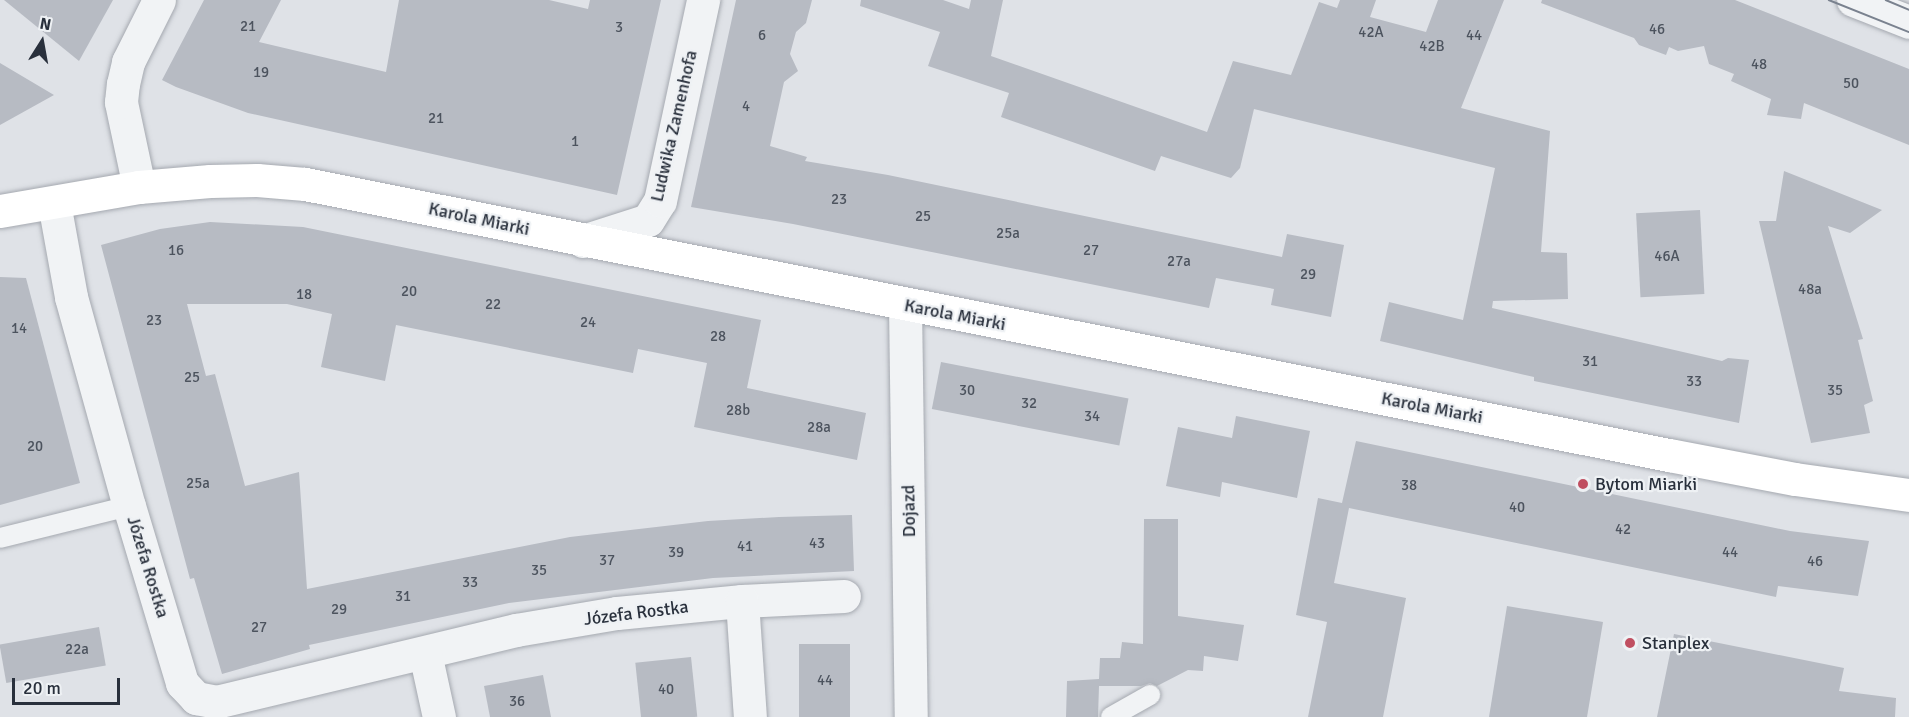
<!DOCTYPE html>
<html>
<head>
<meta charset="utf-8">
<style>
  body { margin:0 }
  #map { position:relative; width:1909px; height:717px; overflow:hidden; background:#dfe2e7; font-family:Signika,sans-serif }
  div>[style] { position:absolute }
  .building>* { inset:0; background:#b7bbc3; transform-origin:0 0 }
  .roads { filter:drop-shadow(0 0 2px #a5a9b0) drop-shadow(0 0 2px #a5a9b0) }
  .service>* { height:20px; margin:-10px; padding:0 10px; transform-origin:10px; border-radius:10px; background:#f1f3f5 }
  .minor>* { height:33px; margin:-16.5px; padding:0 16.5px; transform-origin:16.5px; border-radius:16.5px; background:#f1f3f5 }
  .secondary>* { height:33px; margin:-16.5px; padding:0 16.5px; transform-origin:16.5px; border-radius:16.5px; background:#fff }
  .tram>* { height:1.5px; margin:-0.75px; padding:0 0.75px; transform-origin:0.75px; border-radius:0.75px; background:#7a828f }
  .dots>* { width:16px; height:16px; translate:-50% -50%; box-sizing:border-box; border:3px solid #eef1f4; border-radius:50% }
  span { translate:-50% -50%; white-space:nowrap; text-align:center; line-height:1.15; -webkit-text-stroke:4.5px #eef1f4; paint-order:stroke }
  .number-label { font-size:15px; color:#4c535e }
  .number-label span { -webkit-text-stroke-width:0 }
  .street-label { font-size:18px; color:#29303c }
  .poi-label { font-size:18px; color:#29303c }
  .left { translate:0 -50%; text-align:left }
  .north { position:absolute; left:12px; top:12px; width:60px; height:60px; -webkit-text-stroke:4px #eef1f4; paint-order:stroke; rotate:11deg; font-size:16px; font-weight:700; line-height:24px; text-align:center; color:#29303c }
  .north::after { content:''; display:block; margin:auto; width:21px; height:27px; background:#29303c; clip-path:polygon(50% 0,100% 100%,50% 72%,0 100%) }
  .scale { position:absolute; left:12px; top:678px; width:108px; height:27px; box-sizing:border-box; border:3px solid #29303c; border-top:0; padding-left:8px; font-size:18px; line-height:21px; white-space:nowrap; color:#29303c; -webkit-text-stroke:4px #eef1f4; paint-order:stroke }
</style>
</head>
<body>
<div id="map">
  <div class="building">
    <div style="clip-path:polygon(4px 0,113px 0,79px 61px)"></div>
    <div style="clip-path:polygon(204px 0,281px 0,259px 42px,386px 72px,399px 0,549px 0,588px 9px,590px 0,661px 0,617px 195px,248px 113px,176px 87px,162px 80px)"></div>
    <div style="clip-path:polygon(736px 0,812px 0,806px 23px,796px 32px,790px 54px,798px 71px,784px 82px,770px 146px,807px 157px,805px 161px,888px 175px,1282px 257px,1287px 234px,1344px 245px,1331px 317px,1271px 305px,1274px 289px,1216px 278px,1209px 308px,793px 224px,691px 207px)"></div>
    <div style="clip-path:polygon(861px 0,943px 0,969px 9px,971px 0,1003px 0,991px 56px,1207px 132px,1233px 61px,1291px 75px,1319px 2px,1337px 8px,1340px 0,1376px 0,1370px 17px,1426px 32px,1438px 0,1504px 0,1461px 108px,1550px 131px,1541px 252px,1567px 253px,1568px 299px,1493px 301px,1492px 308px,1722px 361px,1728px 358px,1749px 360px,1739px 423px,1534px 381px,1534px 377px,1380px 341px,1389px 302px,1463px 320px,1495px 168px,1254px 109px,1240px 168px,1231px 178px,1161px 156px,1155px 171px,1001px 117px,1009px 93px,928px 66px,940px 32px,860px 6px)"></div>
    <div style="clip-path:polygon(1542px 0,1735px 0,1909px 69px,1909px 145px,1804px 103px,1801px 119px,1767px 115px,1771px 99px,1731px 81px,1734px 74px,1709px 64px,1704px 46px,1678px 51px,1669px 47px,1666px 55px,1639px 45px,1634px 38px,1541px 3px)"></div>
    <div style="clip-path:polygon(0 63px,54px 95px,0 125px)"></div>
    <div style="clip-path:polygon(1784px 171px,1882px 210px,1850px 233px,1828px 226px,1863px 339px,1858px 340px,1873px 401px,1864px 405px,1870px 433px,1811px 443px,1759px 221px,1776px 221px)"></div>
    <div style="left:1700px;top:210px;width:84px;height:64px;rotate:87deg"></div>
    <div style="clip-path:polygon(210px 222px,303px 227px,761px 320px,747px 388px,866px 413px,857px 460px,694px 427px,707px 363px,638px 349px,633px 373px,396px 325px,385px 381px,321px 367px,332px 314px,287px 304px,187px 304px,206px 376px,215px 374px,245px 486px,299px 472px,307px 589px,570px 537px,708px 521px,779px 517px,852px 515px,854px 571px,713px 578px,509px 603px,309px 645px,310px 649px,222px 674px,194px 578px,190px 579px,101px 245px,160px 229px)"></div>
    <div style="clip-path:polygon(0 277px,26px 278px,80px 483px,0 505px)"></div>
    <div style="left:941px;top:362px;width:191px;height:48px;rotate:11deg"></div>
    <div style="clip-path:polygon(1236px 416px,1310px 431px,1297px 498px,1222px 482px,1220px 497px,1166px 486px,1178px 427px,1232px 438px)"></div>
    <div style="clip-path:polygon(1356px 441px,1790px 531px,1869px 541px,1858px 596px,1778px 586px,1776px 597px,1349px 508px,1334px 583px,1406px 598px,1383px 717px,1308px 717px,1327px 622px,1296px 615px,1318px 498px,1342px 503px)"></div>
    <div style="clip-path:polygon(1144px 519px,1178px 519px,1178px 616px,1244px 625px,1238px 661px,1204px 656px,1203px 671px,1188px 670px,1157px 686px,1150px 683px,1141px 686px,1099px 686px,1098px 717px,1066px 717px,1067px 681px,1099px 679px,1100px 658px,1120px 658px,1122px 642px,1143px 644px)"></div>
    <div style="clip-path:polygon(1507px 606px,1603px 622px,1587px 717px,1489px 717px)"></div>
    <div style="left:99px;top:627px;width:39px;height:101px;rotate:80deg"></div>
    <div style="clip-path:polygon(1674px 634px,1844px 668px,1839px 691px,1896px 698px,1895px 717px,1657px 717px)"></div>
    <div style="left:799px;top:644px;width:51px;height:73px"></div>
    <div style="left:691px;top:657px;width:60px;height:56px;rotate:84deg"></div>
    <div style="clip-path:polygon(543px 675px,551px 717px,490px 717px,484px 686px)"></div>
  </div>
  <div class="roads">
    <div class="service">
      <div style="left:0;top:538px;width:133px;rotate:-13.9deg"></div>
      <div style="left:1111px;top:717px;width:45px;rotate:-29.4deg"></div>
    </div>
    <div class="minor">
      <div style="left:1853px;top:0;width:60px;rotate:21.4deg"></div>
      <div style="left:139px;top:187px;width:87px;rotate:-102deg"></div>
      <div style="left:121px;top:102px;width:18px;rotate:-84deg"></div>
      <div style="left:123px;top:84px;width:23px;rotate:-77deg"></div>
      <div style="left:128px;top:62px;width:69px;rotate:-63.4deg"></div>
      <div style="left:54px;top:203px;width:96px;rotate:79.7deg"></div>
      <div style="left:71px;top:297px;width:217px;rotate:74.5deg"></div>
      <div style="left:129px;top:506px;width:185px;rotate:73.3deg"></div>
      <div style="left:182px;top:683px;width:21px;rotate:47deg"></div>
      <div style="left:196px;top:698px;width:20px;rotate:11deg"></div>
      <div style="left:216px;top:702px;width:309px;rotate:-13.5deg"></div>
      <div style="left:516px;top:630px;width:102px;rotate:-9.6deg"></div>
      <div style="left:617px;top:613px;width:126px;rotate:-5.5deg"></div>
      <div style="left:742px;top:601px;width:102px;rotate:-2.8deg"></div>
      <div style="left:583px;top:241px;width:68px;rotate:-17.9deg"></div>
      <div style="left:648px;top:220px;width:22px;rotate:-58deg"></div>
      <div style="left:660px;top:201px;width:206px;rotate:-77.9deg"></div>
      <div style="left:905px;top:305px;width:412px;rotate:89.2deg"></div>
      <div style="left:742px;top:601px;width:116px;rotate:86.1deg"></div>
      <div style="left:425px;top:653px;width:66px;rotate:77.7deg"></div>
    </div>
    <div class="secondary">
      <div style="left:0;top:211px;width:141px;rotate:-9.8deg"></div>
      <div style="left:139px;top:187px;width:71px;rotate:-4.8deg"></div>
      <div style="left:210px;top:181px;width:47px;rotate:-1.2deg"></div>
      <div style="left:257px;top:180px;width:48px;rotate:4.8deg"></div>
      <div style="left:305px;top:184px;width:1391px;rotate:11.24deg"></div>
      <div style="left:1669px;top:455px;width:128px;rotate:10.8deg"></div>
      <div style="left:1795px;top:479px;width:115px;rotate:8deg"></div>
    </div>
  </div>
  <div class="tram">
    <div style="left:1829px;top:0;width:86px;rotate:21.8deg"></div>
    <div style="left:1886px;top:0;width:25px;rotate:23deg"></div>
  </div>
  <div class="dots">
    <div style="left:1583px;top:484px;background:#c04f61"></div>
    <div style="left:1630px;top:643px;background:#c04f61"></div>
  </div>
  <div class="number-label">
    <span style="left:248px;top:27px">21</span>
    <span style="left:619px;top:28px">3</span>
    <span style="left:1657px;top:30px">46</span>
    <span style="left:1371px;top:33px">42A</span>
    <span style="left:762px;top:36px">6</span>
    <span style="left:1474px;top:36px">44</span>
    <span style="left:1432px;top:47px">42B</span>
    <span style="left:1759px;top:65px">48</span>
    <span style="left:261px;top:73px">19</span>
    <span style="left:1851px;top:84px">50</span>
    <span style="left:746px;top:107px">4</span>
    <span style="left:436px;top:119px">21</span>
    <span style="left:575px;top:142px">1</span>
    <span style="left:839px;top:200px">23</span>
    <span style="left:923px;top:217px">25</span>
    <span style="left:1008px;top:234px">25a</span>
    <span style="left:176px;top:251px">16</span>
    <span style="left:1091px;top:251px">27</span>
    <span style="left:1667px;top:257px">46A</span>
    <span style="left:1179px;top:262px">27a</span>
    <span style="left:1308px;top:275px">29</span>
    <span style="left:1810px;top:290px">48a</span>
    <span style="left:409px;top:292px">20</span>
    <span style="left:304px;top:295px">18</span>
    <span style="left:493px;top:305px">22</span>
    <span style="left:154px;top:321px">23</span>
    <span style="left:588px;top:323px">24</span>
    <span style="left:19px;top:329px">14</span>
    <span style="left:718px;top:337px">28</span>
    <span style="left:1590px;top:362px">31</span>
    <span style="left:192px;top:378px">25</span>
    <span style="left:1694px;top:382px">33</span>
    <span style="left:967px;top:391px">30</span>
    <span style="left:1835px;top:391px">35</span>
    <span style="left:1029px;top:404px">32</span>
    <span style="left:738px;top:411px">28b</span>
    <span style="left:1092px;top:417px">34</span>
    <span style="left:819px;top:428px">28a</span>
    <span style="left:35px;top:447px">20</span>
    <span style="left:198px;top:484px">25a</span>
    <span style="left:1409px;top:486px">38</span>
    <span style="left:1517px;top:508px">40</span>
    <span style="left:1623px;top:530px">42</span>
    <span style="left:817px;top:544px">43</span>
    <span style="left:745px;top:547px">41</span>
    <span style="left:676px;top:553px">39</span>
    <span style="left:1730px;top:553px">44</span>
    <span style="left:607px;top:561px">37</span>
    <span style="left:1815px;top:562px">46</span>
    <span style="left:539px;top:571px">35</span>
    <span style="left:470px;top:583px">33</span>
    <span style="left:403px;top:597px">31</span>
    <span style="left:339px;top:610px">29</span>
    <span style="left:259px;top:628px">27</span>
    <span style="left:77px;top:650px">22a</span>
    <span style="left:825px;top:681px">44</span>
    <span style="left:666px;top:690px">40</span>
    <span style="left:517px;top:702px">36</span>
  </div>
  <div class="street-label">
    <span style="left:674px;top:126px;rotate:-77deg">Ludwika Zamenhofa</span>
    <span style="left:479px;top:219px;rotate:12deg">Karola Miarki</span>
    <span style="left:955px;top:315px;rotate:11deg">Karola Miarki</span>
    <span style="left:1432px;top:408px;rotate:11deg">Karola Miarki</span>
    <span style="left:909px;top:511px;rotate:-91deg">Dojazd</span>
    <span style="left:148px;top:567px;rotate:73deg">Józefa Rostka</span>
    <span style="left:636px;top:613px;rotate:-7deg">Józefa Rostka</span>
  </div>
  <div class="poi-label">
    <span class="left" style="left:1595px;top:484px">Bytom Miarki</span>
    <span class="left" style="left:1642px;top:643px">Stanplex</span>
  </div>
  <div class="north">N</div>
  <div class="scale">20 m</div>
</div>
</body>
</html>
